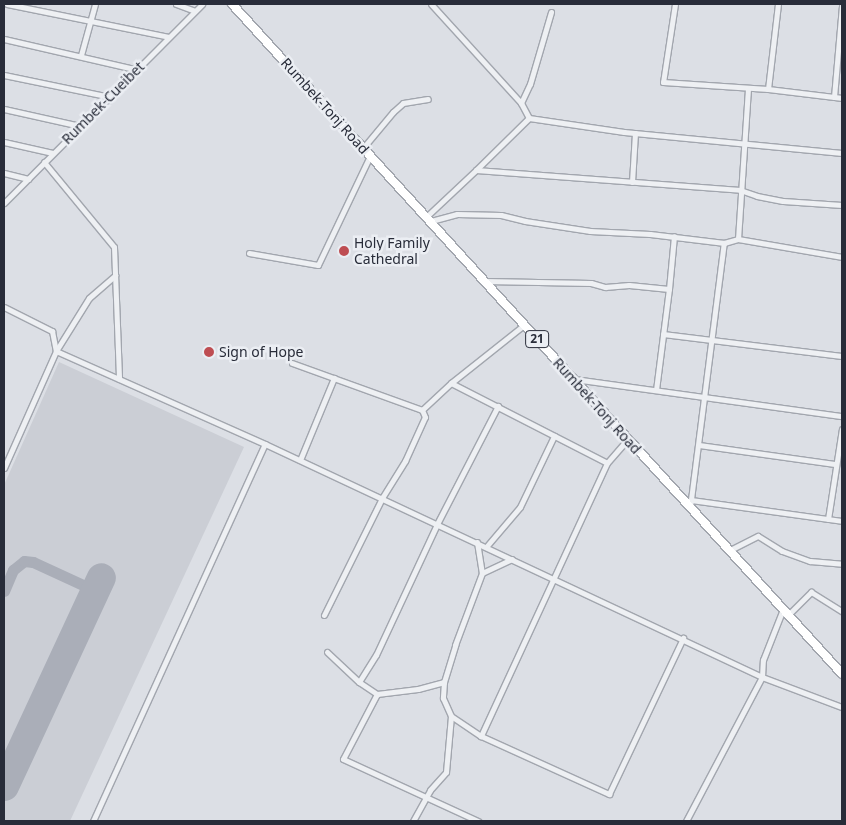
<!DOCTYPE html>
<html>
<head>
<meta charset="utf-8">
<style>
	body { margin:0 }
	#map { position:relative; width:846px; height:825px; overflow:hidden; background:#dcdfe5; font-family:"Noto Sans",sans-serif }
	div>[style] { position:absolute }
	[style*='--x'] { left:calc(var(--x)*1px); top:calc(var(--y)*1px); width:calc(var(--w)*1px); rotate:calc(var(--a)*1deg) }
	.built>* { inset:0; background:#cbced5 }
	.taxiway>* { height:11px; margin:-5.5px; padding:0 5.5px; transform-origin:5.5px; border-radius:5.5px; background:#aaaeb8 }
	.runway>* { height:29px; margin:-14.5px; padding:0 14.5px; transform-origin:14.5px; border-radius:14.5px; background:#aaaeb8 }
	.roads { filter:drop-shadow(1px 0 #a2a6ae) drop-shadow(-1px 0 #a2a6ae) drop-shadow(0 1px #a2a6ae) drop-shadow(0 -1px #a2a6ae) }
	.minor>* { height:5px; margin:-2.5px; padding:0 2.5px; transform-origin:2.5px; border-radius:2.5px; background:#eef0f3 }
	.primary>* { height:8px; margin:-4px; padding:0 4px; transform-origin:4px; border-radius:4px; background:#fff }
	.dots>* { width:14px; height:14px; translate:-50% -50%; box-sizing:border-box; border:2px solid #ebeef3; border-radius:50% }
	span { translate:-50% -50%; white-space:nowrap; text-align:center; line-height:1.15; -webkit-text-stroke:5px #ebeef3; paint-order:stroke }
	.shield-label span { padding:1px 4px; background:#ebeef3; border:1px solid; border-radius:4px; -webkit-text-stroke-width:0 }
	.shield-label { font-size:12px; color:#282c39; font-weight:700 }
	.street-label { font-size:14px; color:#282c39 }
	.poi-label { font-size:14px; color:#282c39 }
	.left { translate:0 -50%; text-align:left }
	.frame { position:absolute; inset:0; border:5px solid #282c39; pointer-events:none }
</style>
</head>
<body>
<div id="map">
	<div class="built">
		<div style="clip-path:polygon(59px 362px,244px 447px,70px 821px,4px 821px,4px 485px)"></div>
	</div>
	<div class="taxiway">
		<div style="--x:4;--y:591;--w:23;--a:-67"></div>
		<div style="--x:13;--y:570;--w:14;--a:-39"></div>
		<div style="--x:24;--y:561;--w:9;--a:6"></div>
		<div style="--x:33;--y:562;--w:67;--a:24.7"></div>
	</div>
	<div class="runway">
		<div style="--x:4;--y:786;--w:230;--a:-65.1"></div>
	</div>
	<div class="roads">
		<div class="minor">
			<div style="--x:7;--y:4;--w:165;--a:11.5"></div>
			<div style="--x:176;--y:4;--w:20;--a:20"></div>
			<div style="--x:431;--y:4;--w:134;--a:47.7"></div>
			<div style="--x:521;--y:103;--w:17;--a:62"></div>
			<div style="--x:529;--y:118;--w:96;--a:8.4"></div>
			<div style="--x:624;--y:132;--w:219;--a:5.5"></div>
			<div style="--x:675;--y:4;--w:79;--a:98.7"></div>
			<div style="--x:663;--y:82;--w:105;--a:3.8"></div>
			<div style="--x:768;--y:89;--w:75;--a:6.9"></div>
			<div style="--x:4;--y:39;--w:138;--a:13"></div>
			<div style="--x:81;--y:55;--w:53;--a:-74.6"></div>
			<div style="--x:4;--y:75;--w:108;--a:11.7"></div>
			<div style="--x:768;--y:89;--w:86;--a:-83.3"></div>
			<div style="--x:834;--y:97;--w:92;--a:-85"></div>
			<div style="--x:521;--y:103;--w:21;--a:-65"></div>
			<div style="--x:530;--y:84;--w:75;--a:-73.7"></div>
			<div style="--x:4;--y:109;--w:78;--a:12.6"></div>
			<div style="--x:4;--y:142;--w:50;--a:12.7"></div>
			<div style="--x:363;--y:148;--w:47;--a:-50.2"></div>
			<div style="--x:393;--y:112;--w:13;--a:-42"></div>
			<div style="--x:403;--y:103;--w:25;--a:-9"></div>
			<div style="--x:44;--y:162;--w:110;--a:50.5"></div>
			<div style="--x:114;--y:247;--w:132;--a:87.8"></div>
			<div style="--x:476;--y:170;--w:74;--a:-44.5"></div>
			<div style="--x:4;--y:173;--w:25;--a:14"></div>
			<div style="--x:632;--y:182;--w:49;--a:-86.5"></div>
			<div style="--x:4;--y:203;--w:281;--a:-45.1"></div>
			<div style="--x:426;--y:217;--w:69;--a:-43.2"></div>
			<div style="--x:476;--y:170;--w:265;--a:4.3"></div>
			<div style="--x:740;--y:190;--w:18;--a:19"></div>
			<div style="--x:757;--y:196;--w:26;--a:11"></div>
			<div style="--x:783;--y:201;--w:59;--a:3.9"></div>
			<div style="--x:431;--y:221;--w:27;--a:-15"></div>
			<div style="--x:457;--y:214;--w:44;--a:1.3"></div>
			<div style="--x:501;--y:215;--w:25;--a:14"></div>
			<div style="--x:525;--y:221;--w:66;--a:8.7"></div>
			<div style="--x:590;--y:231;--w:60;--a:2.9"></div>
			<div style="--x:650;--y:234;--w:75;--a:6.9"></div>
			<div style="--x:724;--y:243;--w:15;--a:-16"></div>
			<div style="--x:738;--y:239;--w:106;--a:9.8"></div>
			<div style="--x:738;--y:239;--w:151;--a:-86.2"></div>
			<div style="--x:249;--y:253;--w:70;--a:9.9"></div>
			<div style="--x:318;--y:265;--w:121;--a:-64.5"></div>
			<div style="--x:485;--y:281;--w:106;--a:1.1"></div>
			<div style="--x:591;--y:283;--w:15;--a:16"></div>
			<div style="--x:605;--y:287;--w:24;--a:-5"></div>
			<div style="--x:629;--y:285;--w:40;--a:5.7"></div>
			<div style="--x:669;--y:289;--w:53;--a:-84.6"></div>
			<div style="--x:4;--y:307;--w:54;--a:26.6"></div>
			<div style="--x:52;--y:331;--w:20;--a:79"></div>
			<div style="--x:663;--y:334;--w:180;--a:7"></div>
			<div style="--x:56;--y:351;--w:229;--a:24"></div>
			<div style="--x:265;--y:444;--w:549;--a:25.12"></div>
			<div style="--x:762;--y:677;--w:85;--a:20.6"></div>
			<div style="--x:292;--y:363;--w:138;--a:19.9"></div>
			<div style="--x:422;--y:410;--w:40;--a:-43"></div>
			<div style="--x:451;--y:383;--w:93;--a:-38.5"></div>
			<div style="--x:574;--y:379;--w:271;--a:7.9"></div>
			<div style="--x:451;--y:383;--w:175;--a:27.1"></div>
			<div style="--x:656;--y:390;--w:102;--a:-82.7"></div>
			<div style="--x:627;--y:440;--w:30;--a:131"></div>
			<div style="--x:607;--y:463;--w:301;--a:114.8"></div>
			<div style="--x:481;--y:736;--w:141;--a:24.4"></div>
			<div style="--x:609;--y:794;--w:173;--a:-64.6"></div>
			<div style="--x:699;--y:445;--w:137;--a:8"></div>
			<div style="--x:300;--y:460;--w:89;--a:-67.5"></div>
			<div style="--x:4;--y:468;--w:128;--a:-66"></div>
			<div style="--x:56;--y:351;--w:62;--a:-58.1"></div>
			<div style="--x:89;--y:298;--w:35;--a:-41"></div>
			<div style="--x:691;--y:500;--w:152;--a:7.9"></div>
			<div style="--x:690;--y:507;--w:266;--a:-82.7"></div>
			<div style="--x:828;--y:519;--w:91;--a:-81.2"></div>
			<div style="--x:477;--y:542;--w:31;--a:81"></div>
			<div style="--x:486;--y:547;--w:52;--a:-49.6"></div>
			<div style="--x:520;--y:507;--w:79;--a:-64.4"></div>
			<div style="--x:730;--y:550;--w:31;--a:-27"></div>
			<div style="--x:758;--y:536;--w:28;--a:32"></div>
			<div style="--x:782;--y:551;--w:30;--a:20"></div>
			<div style="--x:810;--y:561;--w:32;--a:5"></div>
			<div style="--x:324;--y:615;--w:131;--a:-63.6"></div>
			<div style="--x:382;--y:498;--w:44;--a:-58.1"></div>
			<div style="--x:405;--y:461;--w:48;--a:-65.6"></div>
			<div style="--x:425;--y:417;--w:8;--a:-113"></div>
			<div style="--x:788;--y:615;--w:33;--a:-45"></div>
			<div style="--x:811;--y:592;--w:36;--a:32"></div>
			<div style="--x:327;--y:652;--w:44;--a:43.2"></div>
			<div style="--x:359;--y:682;--w:22;--a:34"></div>
			<div style="--x:377;--y:694;--w:73;--a:117.6"></div>
			<div style="--x:343;--y:759;--w:149;--a:24.7"></div>
			<div style="--x:359;--y:682;--w:32;--a:-58"></div>
			<div style="--x:376;--y:655;--w:145;--a:-65"></div>
			<div style="--x:437;--y:524;--w:133;--a:-62.7"></div>
			<div style="--x:444;--y:682;--w:39;--a:-73"></div>
			<div style="--x:455;--y:645;--w:77;--a:-69.4"></div>
			<div style="--x:482;--y:573;--w:33;--a:-25"></div>
			<div style="--x:377;--y:694;--w:41;--a:-7"></div>
			<div style="--x:418;--y:689;--w:27;--a:-15"></div>
			<div style="--x:444;--y:682;--w:16;--a:94"></div>
			<div style="--x:443;--y:698;--w:20;--a:66"></div>
			<div style="--x:451;--y:716;--w:36;--a:34"></div>
			<div style="--x:93;--y:821;--w:414;--a:-65.5"></div>
			<div style="--x:413;--y:821;--w:35;--a:-61"></div>
			<div style="--x:430;--y:790;--w:24;--a:-48"></div>
			<div style="--x:446;--y:772;--w:56;--a:-84.9"></div>
			<div style="--x:686;--y:821;--w:163;--a:-62.2"></div>
			<div style="--x:762;--y:677;--w:17;--a:-87"></div>
			<div style="--x:763;--y:660;--w:55;--a:-68.6"></div>
		</div>
		<div class="primary">
			<div style="--x:232;--y:4;--w:906;--a:47.68"></div>
		</div>
	</div>
	<div class="dots">
		<div style="left:344px;top:251px;background:#be4d52"></div>
		<div style="left:209px;top:352px;background:#be4d52"></div>
	</div>
	<div class="shield-label">
		<span style="left:537px;top:339px">21</span>
	</div>
	<div class="street-label">
		<span style="left:103px;top:103px;rotate:-45deg">Rumbek-Cueibet</span>
		<span style="left:325px;top:106px;rotate:48deg">Rumbek-Tonj Road</span>
		<span style="left:597px;top:406px;rotate:48deg">Rumbek-Tonj Road</span>
	</div>
	<div class="poi-label">
		<span class="left" style="left:354px;top:251px">Holy Family<br>Cathedral</span>
		<span class="left" style="left:219px;top:352px">Sign of Hope</span>
	</div>
	<div class="frame"></div>
</div>
</body>
</html>
